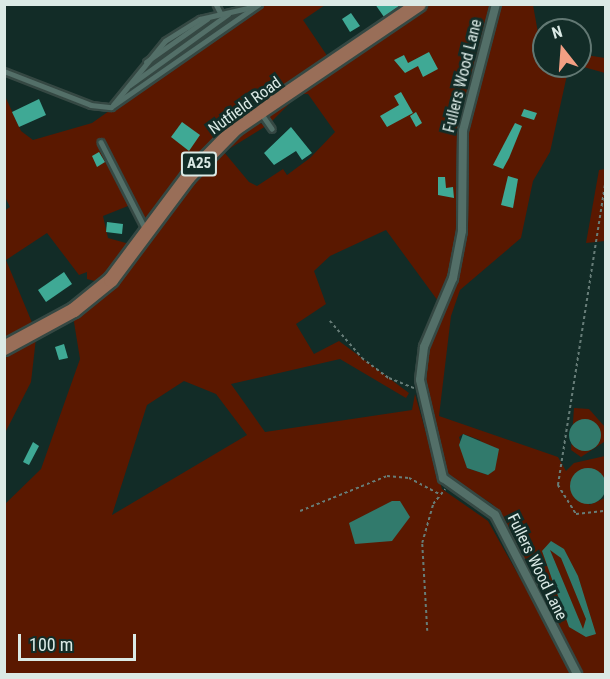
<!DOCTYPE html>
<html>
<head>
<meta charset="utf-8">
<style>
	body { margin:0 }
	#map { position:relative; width:610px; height:679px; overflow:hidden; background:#122c27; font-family:"Roboto Condensed",sans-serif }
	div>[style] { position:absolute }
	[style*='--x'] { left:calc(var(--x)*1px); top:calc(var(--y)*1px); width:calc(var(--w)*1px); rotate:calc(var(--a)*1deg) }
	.green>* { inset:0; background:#5a1800 }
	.water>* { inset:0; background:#317a6c }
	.round { border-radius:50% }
	.building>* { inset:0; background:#3fa995 }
	.path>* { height:1.5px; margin-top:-0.75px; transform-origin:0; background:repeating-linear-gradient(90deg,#677d78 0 3px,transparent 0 6px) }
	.roads { filter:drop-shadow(2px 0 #354843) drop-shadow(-2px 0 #354843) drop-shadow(0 2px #354843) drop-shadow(0 -2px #354843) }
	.service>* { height:4.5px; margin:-2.25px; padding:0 2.25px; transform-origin:2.25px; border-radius:2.25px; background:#536f68 }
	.minor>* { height:8px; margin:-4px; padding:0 4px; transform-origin:4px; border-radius:4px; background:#536f68 }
	.primary>* { height:14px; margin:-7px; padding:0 7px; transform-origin:7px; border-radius:7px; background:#996e58 }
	span { translate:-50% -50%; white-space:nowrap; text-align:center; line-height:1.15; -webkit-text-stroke:6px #122c27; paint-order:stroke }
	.shield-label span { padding:2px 4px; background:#122c27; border:2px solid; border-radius:4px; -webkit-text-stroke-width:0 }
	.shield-label { font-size:15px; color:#dbeae6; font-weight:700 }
	.street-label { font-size:16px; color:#dbeae6 }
	.frame { position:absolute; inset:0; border:6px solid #dbeae6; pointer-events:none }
	.north { position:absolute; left:532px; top:18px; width:60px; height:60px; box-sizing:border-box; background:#122c27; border:2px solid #627873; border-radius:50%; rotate:343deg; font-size:16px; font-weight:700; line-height:24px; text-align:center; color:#dbeae6 }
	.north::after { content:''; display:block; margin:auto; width:21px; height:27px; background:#f39f83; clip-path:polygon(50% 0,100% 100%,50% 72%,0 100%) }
	.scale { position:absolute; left:18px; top:634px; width:118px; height:27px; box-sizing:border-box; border:3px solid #dbeae6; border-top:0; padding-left:8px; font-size:18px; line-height:21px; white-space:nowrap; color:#dbeae6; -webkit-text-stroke:4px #122c27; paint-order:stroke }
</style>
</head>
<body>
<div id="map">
	<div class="green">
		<div style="clip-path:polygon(259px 5px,325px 5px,303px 20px,332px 63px,230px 135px,222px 130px,149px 225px,133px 204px,103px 216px,108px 238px,133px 245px,98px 282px,87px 279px,87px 272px,79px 275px,47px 233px,6px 260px,33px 325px,5px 341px,4px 211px,10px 207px,4px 195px,5px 96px,21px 131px,33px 140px,92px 123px)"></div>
		<div style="clip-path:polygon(evenodd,427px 5px,493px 5px,457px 134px,457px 232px,450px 275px,438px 301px,386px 230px,330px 256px,314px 271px,326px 304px,296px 324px,314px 354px,339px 341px,409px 393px,406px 398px,340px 359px,231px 384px,265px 432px,412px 410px,415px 394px,442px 489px,488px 521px,574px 674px,5px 674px,4px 505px,41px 469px,80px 359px,73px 316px,137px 259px,216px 152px,256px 121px,266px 126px,224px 152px,249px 182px,257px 186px,283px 169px,287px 175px,310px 158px,335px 132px,308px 94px,299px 94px,271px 122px,267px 115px,427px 5px,184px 381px,216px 394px,247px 435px,112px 515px,147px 405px,184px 381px)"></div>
		<div style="clip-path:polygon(evenodd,500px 5px,533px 5px,544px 66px,569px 66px,550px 152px,533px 181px,521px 238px,460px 290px,451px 316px,439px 416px,558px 457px,566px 471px,574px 463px,605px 456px,605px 487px,600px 478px,589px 505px,605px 498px,605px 674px,580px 674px,502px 519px,492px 504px,444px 473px,425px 385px,429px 343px,458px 278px,465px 147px,500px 5px,463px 434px,480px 440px,488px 475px,467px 468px,459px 437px,463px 434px)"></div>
		<div style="clip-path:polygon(580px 54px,605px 58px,605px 73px,580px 66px)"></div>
		<div style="clip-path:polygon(605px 169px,605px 241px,586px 243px,599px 170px)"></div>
		<div style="clip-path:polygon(36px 338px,31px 382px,5px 433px,5px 354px)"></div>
		<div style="clip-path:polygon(574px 408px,589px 409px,605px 427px,604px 442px,581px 457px,571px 450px)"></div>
	</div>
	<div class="water">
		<div class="round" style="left:569px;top:419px;width:32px;height:32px"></div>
		<div style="clip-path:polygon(463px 434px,499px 449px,495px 470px,488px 475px,467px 468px,459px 445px)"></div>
		<div class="round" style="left:570px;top:468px;width:36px;height:36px"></div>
		<div style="clip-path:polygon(392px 501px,400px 501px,410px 517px,392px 541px,355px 544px,349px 523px)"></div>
		<div style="clip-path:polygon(evenodd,551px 541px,564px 549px,578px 576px,596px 634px,586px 637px,569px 627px,542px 551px,551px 541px,550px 550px,561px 558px,586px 619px,583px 629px,550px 550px)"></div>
	</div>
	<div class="building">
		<div style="clip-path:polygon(375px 4px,402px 4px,384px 17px)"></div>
		<div style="clip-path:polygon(351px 13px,360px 26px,350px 32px,342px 19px)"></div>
		<div style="clip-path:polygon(429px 52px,438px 69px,423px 77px,418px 66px,405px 73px,394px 60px,404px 55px,408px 63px)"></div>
		<div style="clip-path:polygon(401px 92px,413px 113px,387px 127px,380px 116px,399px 105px,394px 96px)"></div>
		<div style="clip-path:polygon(39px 99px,46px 115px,19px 127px,12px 112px)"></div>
		<div style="clip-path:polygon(524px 109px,537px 113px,534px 120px,521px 116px)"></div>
		<div style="clip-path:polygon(416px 112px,422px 123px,416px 127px,410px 116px)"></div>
		<div style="clip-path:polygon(182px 122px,200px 135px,189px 151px,171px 137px)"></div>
		<div style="clip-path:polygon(515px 123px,522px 126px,509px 158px,503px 169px,493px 165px)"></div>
		<div style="clip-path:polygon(291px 127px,312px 153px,302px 160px,296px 151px,274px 165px,264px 153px)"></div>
		<div style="clip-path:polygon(99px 152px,105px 162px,97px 167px,92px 156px)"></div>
		<div style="clip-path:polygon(508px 176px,518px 179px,513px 208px,501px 205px)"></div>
		<div style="clip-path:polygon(438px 177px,445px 177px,446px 188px,453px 187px,454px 198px,438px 195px)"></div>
		<div style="clip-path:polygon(107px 222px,123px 224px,122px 234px,106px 232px)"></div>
		<div style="clip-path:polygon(64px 272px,72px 284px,46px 302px,38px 290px)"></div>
		<div style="clip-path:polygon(64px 344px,68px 358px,59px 360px,55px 347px)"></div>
		<div style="clip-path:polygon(33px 442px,39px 446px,29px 465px,23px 462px)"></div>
	</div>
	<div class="path">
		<div style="--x:606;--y:180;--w:309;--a:98.9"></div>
		<div style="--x:558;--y:485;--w:34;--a:58"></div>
		<div style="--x:576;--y:514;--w:30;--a:-6"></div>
		<div style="--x:330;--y:321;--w:49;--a:49.1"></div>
		<div style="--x:362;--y:358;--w:34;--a:37"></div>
		<div style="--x:389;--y:378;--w:27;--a:22"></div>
		<div style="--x:300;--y:511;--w:94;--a:-21.9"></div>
		<div style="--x:387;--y:476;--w:22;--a:5"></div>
		<div style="--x:409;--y:478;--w:34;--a:28"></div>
		<div style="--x:427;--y:631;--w:88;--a:-93.3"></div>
		<div style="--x:422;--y:543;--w:41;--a:-74.2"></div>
		<div style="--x:433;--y:504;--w:19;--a:-51"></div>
	</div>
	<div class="roads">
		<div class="service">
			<div style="--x:216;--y:4;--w:11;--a:63"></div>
			<div style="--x:146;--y:62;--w:75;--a:-35.2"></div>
			<div style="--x:4;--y:71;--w:93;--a:21.3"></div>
			<div style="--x:91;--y:105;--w:20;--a:6"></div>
			<div style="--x:111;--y:107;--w:180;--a:-34.8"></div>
			<div style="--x:130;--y:85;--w:121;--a:-35.9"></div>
			<div style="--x:113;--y:105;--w:82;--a:-50.9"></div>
			<div style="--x:165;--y:41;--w:41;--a:-32.2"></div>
			<div style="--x:200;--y:19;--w:53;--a:-13"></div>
			<div style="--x:261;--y:113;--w:19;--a:55"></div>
			<div style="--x:101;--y:142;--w:97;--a:62.9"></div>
		</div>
		<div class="minor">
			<div style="--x:496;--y:4;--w:131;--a:104.6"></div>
			<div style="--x:463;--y:131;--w:100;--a:90.6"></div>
			<div style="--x:462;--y:231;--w:48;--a:100.8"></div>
			<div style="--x:453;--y:278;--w:75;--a:112.8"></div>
			<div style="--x:424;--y:347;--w:33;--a:97"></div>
			<div style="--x:420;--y:380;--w:101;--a:76.8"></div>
			<div style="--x:443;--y:478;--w:64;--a:35.4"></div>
			<div style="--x:495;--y:515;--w:179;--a:62.7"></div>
		</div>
		<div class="primary">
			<div style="--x:4;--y:348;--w:80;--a:-28.5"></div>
			<div style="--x:74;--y:310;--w:48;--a:-39"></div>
			<div style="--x:111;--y:280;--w:129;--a:-53.2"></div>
			<div style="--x:188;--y:177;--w:69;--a:-45.6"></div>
			<div style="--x:236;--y:128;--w:221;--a:-34.1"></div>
		</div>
	</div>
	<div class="shield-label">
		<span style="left:199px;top:164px">A25</span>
	</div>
	<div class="street-label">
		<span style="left:463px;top:76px;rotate:-76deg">Fullers Wood Lane</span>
		<span style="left:245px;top:106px;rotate:-36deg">Nutfield Road</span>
		<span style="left:537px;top:567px;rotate:64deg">Fullers Wood Lane</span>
	</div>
	<div class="frame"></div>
	<div class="north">N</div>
	<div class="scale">100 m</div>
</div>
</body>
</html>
